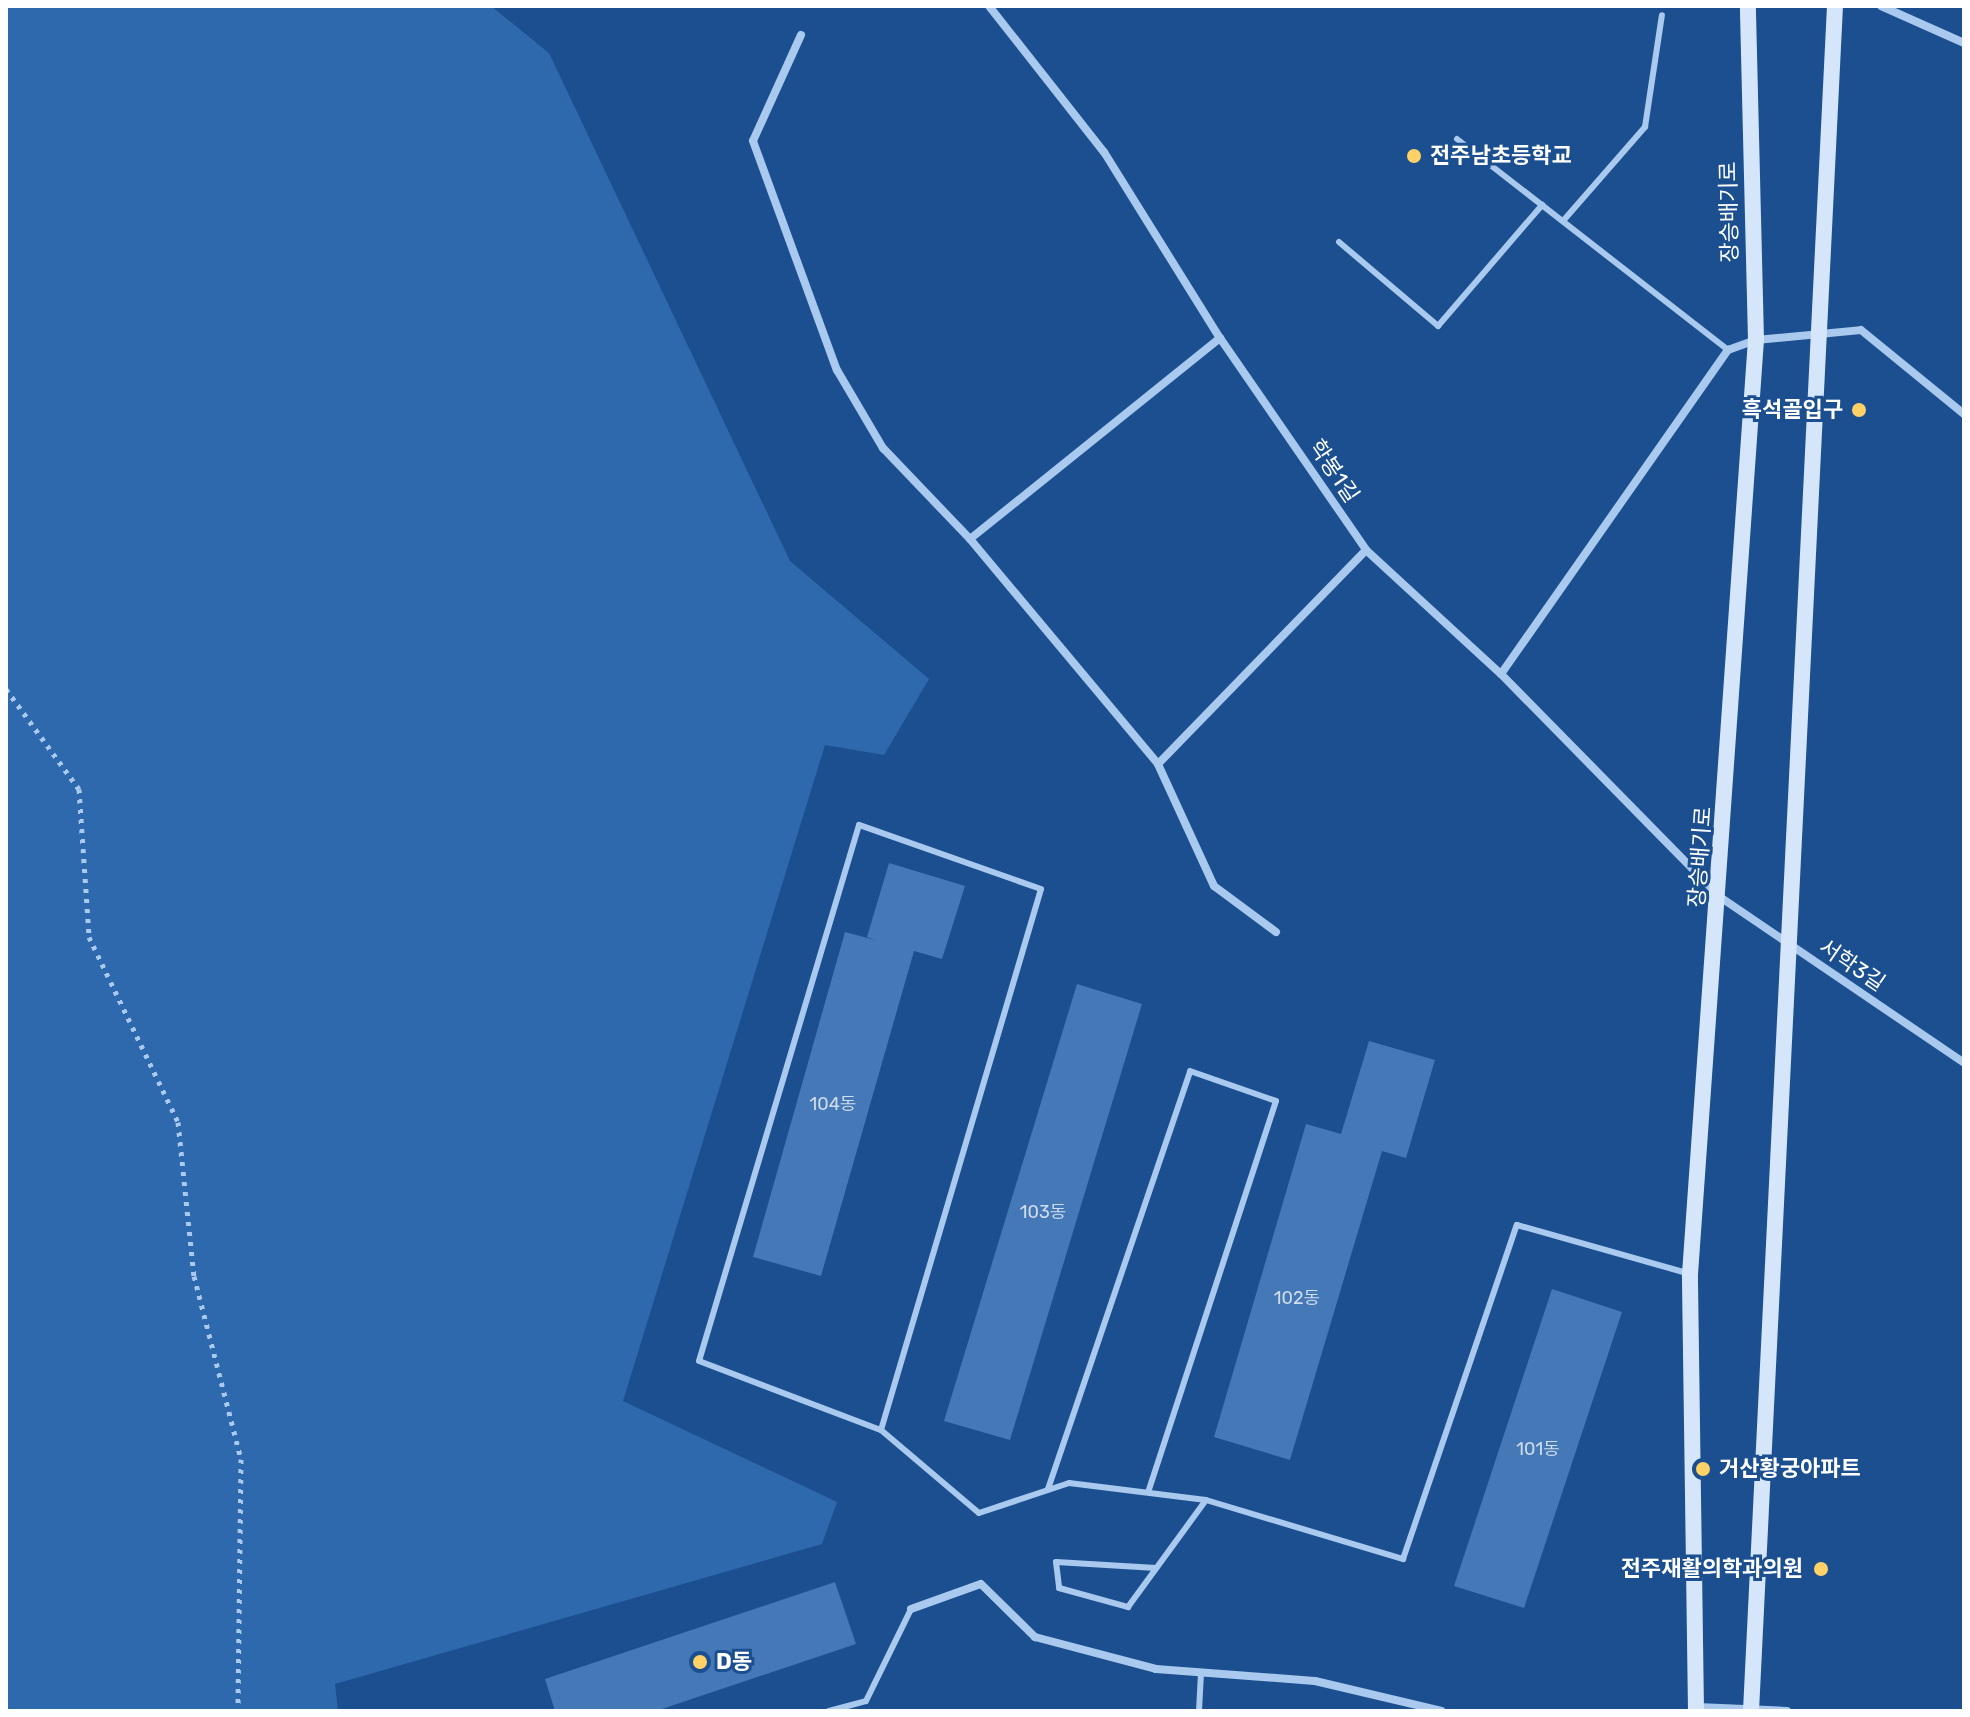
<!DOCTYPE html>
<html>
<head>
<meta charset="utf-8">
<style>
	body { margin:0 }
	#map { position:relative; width:1970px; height:1717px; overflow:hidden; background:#1b4f8f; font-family:Rubik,"Noto Sans KR",sans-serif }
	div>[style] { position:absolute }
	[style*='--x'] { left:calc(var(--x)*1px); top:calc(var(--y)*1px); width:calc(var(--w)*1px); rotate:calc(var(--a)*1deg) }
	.green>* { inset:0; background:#2e69ad }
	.building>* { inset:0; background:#4478b7 }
	.path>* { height:5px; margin-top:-2.5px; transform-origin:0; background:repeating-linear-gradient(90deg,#a9c9ee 0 4px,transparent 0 10px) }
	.lane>* { height:6px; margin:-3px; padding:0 3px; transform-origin:3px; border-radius:3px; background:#a9c9ee }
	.street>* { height:8px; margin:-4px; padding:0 4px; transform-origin:4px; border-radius:4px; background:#a9c9ee }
	.secondary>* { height:16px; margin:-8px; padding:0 8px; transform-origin:8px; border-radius:8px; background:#d6e6fa }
	.dots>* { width:22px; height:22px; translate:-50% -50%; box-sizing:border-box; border:4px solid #1b4f8f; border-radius:50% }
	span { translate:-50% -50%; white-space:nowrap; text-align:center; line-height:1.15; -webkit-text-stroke:6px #1b4f8f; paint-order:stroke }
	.number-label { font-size:18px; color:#d0dded }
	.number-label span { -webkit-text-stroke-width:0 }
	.poi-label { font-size:22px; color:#fff; font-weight:700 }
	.left { translate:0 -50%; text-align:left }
	.right { translate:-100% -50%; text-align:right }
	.street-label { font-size:22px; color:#fff }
	.frame { position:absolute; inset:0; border:8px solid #fff; pointer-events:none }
</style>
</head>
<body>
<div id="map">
	<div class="green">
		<div style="clip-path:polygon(6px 6px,491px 6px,549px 53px,790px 561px,929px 679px,884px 755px,825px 745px,623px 1401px,837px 1502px,822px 1544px,335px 1684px,338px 1711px,6px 1711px)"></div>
	</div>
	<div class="building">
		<div style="clip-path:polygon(889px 863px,965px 886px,942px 959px,914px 951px,821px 1276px,753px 1257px,845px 932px,875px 940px,867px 937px)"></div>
		<div style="clip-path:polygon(1077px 984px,1142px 1004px,1010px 1440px,944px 1421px)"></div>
		<div style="clip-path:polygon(1369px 1041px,1435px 1060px,1406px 1158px,1382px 1151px,1290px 1460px,1214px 1437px,1306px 1124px,1341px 1134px)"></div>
		<div style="clip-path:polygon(1552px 1289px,1622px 1312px,1524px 1608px,1454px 1586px)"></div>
		<div style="clip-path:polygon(835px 1582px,856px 1644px,656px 1711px,555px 1711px,545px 1679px)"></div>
	</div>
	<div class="path">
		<div style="--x:6;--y:689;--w:124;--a:53.9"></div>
		<div style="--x:79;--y:789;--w:148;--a:86.1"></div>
		<div style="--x:89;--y:937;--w:205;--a:64.3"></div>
		<div style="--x:178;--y:1122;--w:155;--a:84.1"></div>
		<div style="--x:194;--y:1276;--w:189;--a:75.6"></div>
		<div style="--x:241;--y:1459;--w:252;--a:90.7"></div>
	</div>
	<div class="lane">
		<div style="--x:1457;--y:139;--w:343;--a:37.9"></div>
		<div style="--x:1563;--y:221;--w:125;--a:-48.9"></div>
		<div style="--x:1645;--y:127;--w:113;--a:-81.4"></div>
		<div style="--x:1339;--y:242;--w:130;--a:40.3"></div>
		<div style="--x:1438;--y:326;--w:160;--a:-49.3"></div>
		<div style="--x:881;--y:1430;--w:564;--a:-73.52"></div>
		<div style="--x:1041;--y:889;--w:193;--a:-160.6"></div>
		<div style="--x:859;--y:825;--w:559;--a:106.62"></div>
		<div style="--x:699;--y:1361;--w:195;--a:20.8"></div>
		<div style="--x:881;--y:1430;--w:128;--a:40.3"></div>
		<div style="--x:979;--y:1513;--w:95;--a:-18.4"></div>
		<div style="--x:1069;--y:1483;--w:138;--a:7.1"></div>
		<div style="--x:1206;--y:1500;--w:206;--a:16.7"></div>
		<div style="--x:1403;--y:1559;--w:353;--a:-71.2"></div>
		<div style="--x:1517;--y:1225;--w:180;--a:15.8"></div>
		<div style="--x:1048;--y:1489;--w:441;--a:-71.2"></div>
		<div style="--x:1190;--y:1071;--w:91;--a:19.2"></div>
		<div style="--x:1276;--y:1101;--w:411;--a:108.1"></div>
		<div style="--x:1156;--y:1568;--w:100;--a:-176.6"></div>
		<div style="--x:1056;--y:1562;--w:26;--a:83"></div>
		<div style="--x:1059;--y:1588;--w:72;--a:15.4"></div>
		<div style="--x:1128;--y:1607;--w:132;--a:-53.9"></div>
		<div style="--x:829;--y:1711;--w:38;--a:-15"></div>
		<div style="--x:866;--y:1701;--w:102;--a:-63.9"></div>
		<div style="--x:1199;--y:1711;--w:38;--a:-87"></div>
	</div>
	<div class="street">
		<div style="--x:989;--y:6;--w:186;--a:51.8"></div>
		<div style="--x:1104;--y:152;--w:219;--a:58.1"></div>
		<div style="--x:1220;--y:338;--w:257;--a:55.4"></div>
		<div style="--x:1366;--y:550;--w:183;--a:42.6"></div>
		<div style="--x:1501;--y:674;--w:313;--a:45.5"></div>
		<div style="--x:1720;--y:897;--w:295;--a:34.2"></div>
		<div style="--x:1881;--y:6;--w:91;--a:24"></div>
		<div style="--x:801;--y:35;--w:116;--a:114.4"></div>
		<div style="--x:753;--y:141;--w:244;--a:69.9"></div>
		<div style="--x:837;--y:370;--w:91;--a:59.5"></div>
		<div style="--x:883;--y:448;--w:126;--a:46.3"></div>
		<div style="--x:970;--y:539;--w:293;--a:50.1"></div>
		<div style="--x:970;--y:539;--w:321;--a:-38.8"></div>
		<div style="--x:1501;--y:674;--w:396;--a:-55"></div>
		<div style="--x:1728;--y:350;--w:30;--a:-20"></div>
		<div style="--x:1756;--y:340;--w:105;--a:-5.4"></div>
		<div style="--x:1861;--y:330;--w:133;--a:39.2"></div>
		<div style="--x:1276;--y:932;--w:77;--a:-143.4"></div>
		<div style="--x:1214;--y:886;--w:134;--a:-114.7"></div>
		<div style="--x:1158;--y:764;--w:298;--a:-45.8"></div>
		<div style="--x:911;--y:1609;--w:74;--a:-19.7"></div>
		<div style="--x:981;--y:1584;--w:76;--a:44.5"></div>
		<div style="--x:1035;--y:1637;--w:125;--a:14.8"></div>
		<div style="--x:1156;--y:1669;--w:159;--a:4.3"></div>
		<div style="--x:1315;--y:1681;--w:130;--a:13.3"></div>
		<div style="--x:1697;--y:1707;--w:90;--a:2.5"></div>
	</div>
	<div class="secondary">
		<div style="--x:1696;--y:1711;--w:437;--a:-90.8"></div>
		<div style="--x:1690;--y:1274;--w:936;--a:-85.96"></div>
		<div style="--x:1756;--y:340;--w:334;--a:-91.4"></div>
		<div style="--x:1751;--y:1711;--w:1707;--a:-87.18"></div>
	</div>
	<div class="dots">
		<div style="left:1414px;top:156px;background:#ffd166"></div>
		<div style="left:1859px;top:410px;background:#ffd166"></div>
		<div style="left:1703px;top:1469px;background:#ffd166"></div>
		<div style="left:1821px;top:1569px;background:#ffd166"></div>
		<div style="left:700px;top:1662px;background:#ffd166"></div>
	</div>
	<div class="number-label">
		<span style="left:833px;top:1104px">104동</span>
		<span style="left:1043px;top:1212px">103동</span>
		<span style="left:1297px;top:1298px">102동</span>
		<span style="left:1538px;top:1449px">101동</span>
	</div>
	<div class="poi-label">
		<span class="left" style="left:1430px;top:156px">전주남초등학교</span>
		<span class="right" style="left:1843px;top:410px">흑석골입구</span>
		<span class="left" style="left:1719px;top:1469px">거산황궁아파트</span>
		<span class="right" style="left:1803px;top:1569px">전주재활의학과의원</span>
		<span class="left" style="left:716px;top:1662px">D동</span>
	</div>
	<div class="street-label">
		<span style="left:1729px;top:212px;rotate:-91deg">장승배기로</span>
		<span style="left:1334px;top:471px;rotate:56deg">학봉1길</span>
		<span style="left:1700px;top:857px;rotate:-86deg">장승배기로</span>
		<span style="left:1852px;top:965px;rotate:34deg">서학3길</span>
	</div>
	<div class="frame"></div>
</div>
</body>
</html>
